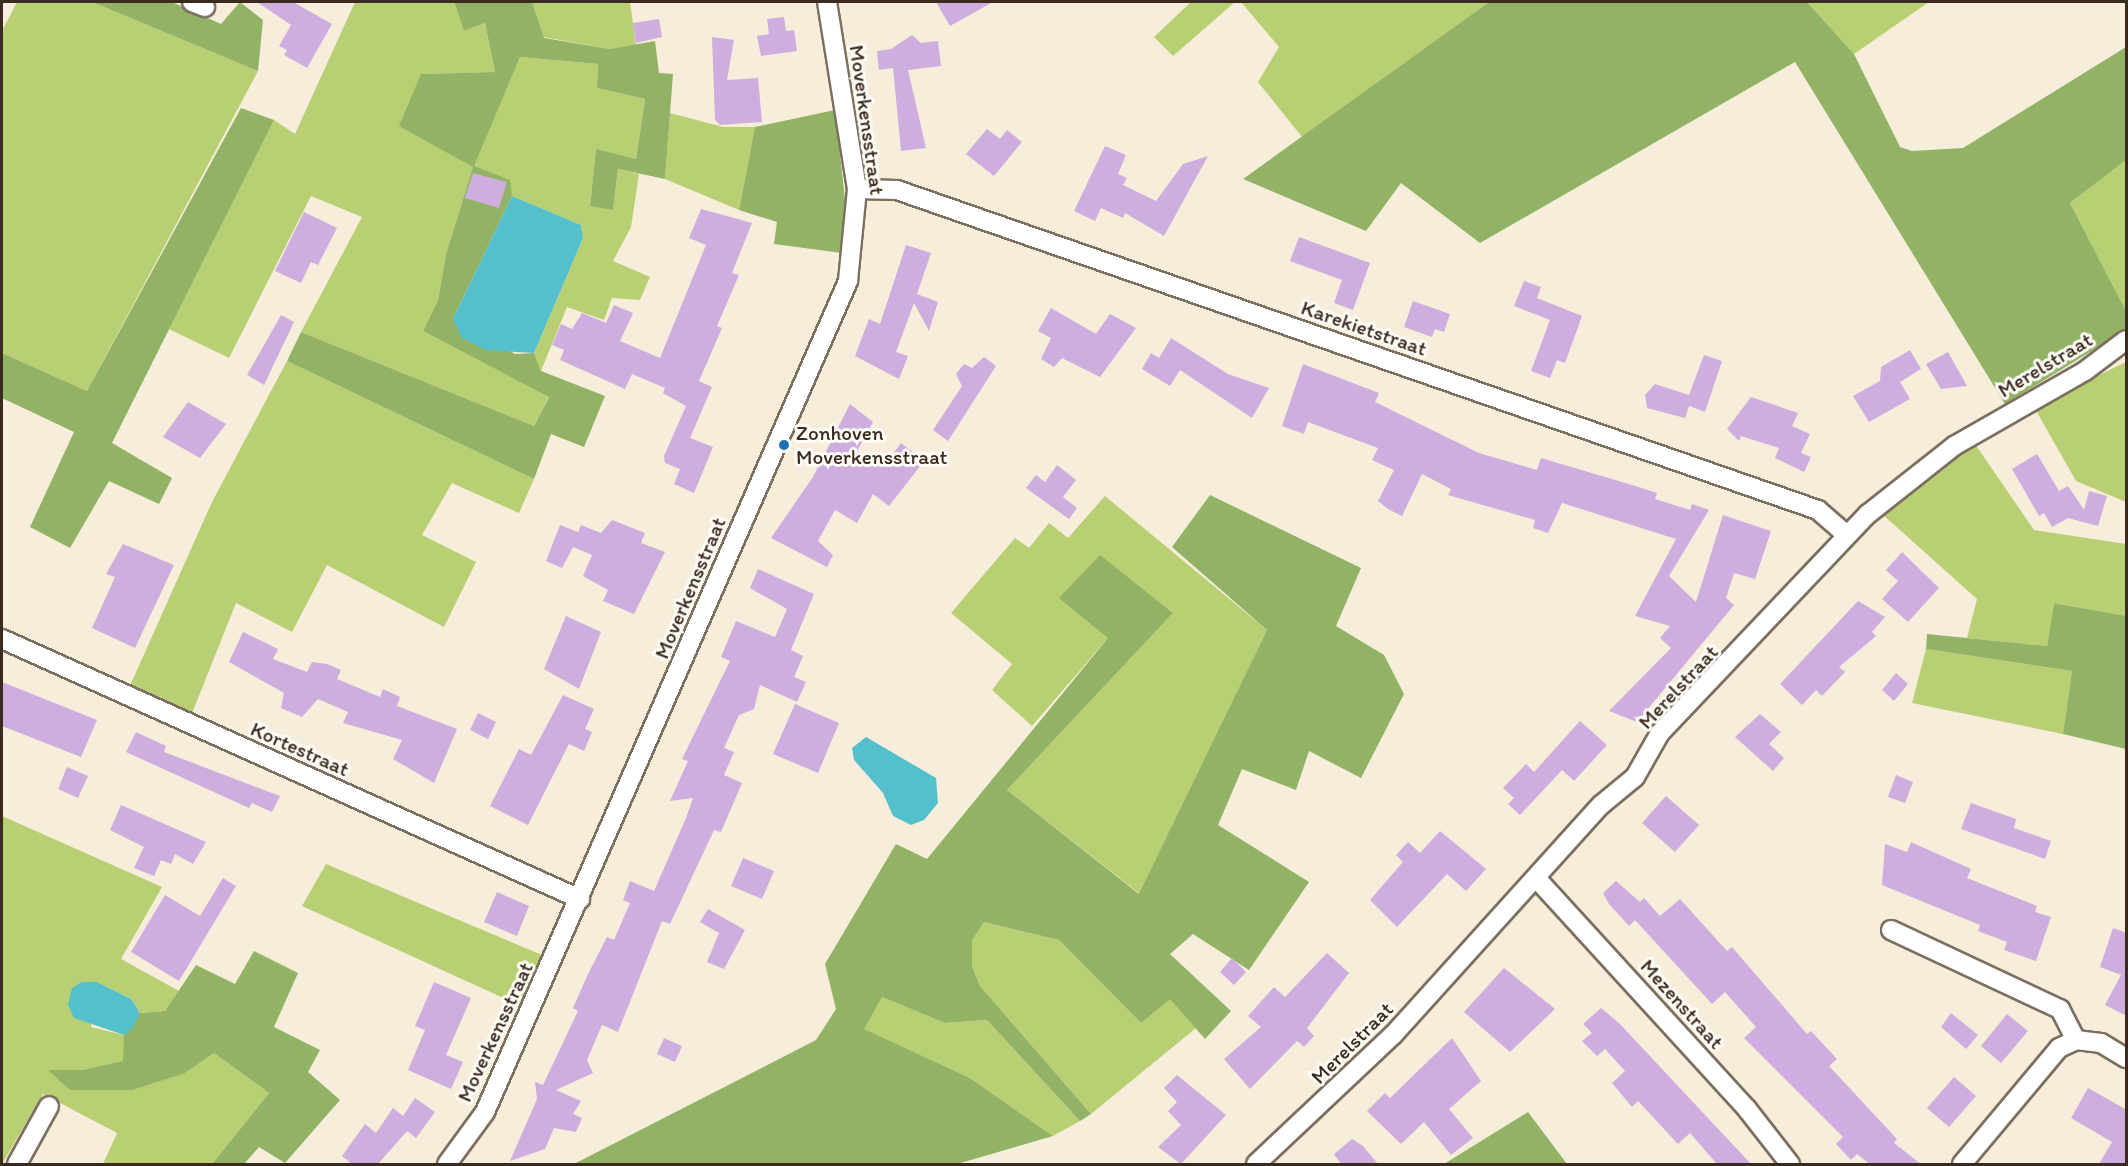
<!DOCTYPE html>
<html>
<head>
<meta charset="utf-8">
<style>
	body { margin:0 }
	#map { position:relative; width:2128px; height:1166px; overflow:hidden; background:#f6eedb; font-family:Itim,sans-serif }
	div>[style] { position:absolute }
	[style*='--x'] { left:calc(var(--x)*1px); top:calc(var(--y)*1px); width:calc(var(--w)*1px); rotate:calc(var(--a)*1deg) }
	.green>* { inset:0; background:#b9cf73 }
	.forest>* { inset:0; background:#92b265 }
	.water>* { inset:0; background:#53c0cc }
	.building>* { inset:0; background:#ceaddf }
	.roads { filter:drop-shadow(2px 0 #7c6f60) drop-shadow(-2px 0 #7c6f60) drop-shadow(0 2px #7c6f60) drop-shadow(0 -2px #7c6f60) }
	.minor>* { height:18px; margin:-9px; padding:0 9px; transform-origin:9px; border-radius:9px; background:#fff }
	.dots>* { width:16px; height:16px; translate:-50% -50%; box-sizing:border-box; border:3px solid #fdfcf7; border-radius:50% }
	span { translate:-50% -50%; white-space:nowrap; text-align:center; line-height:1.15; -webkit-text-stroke:6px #fdfcf7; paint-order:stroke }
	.street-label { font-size:21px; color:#3b2a1e }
	.poi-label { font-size:21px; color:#3b2a1e }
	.left { translate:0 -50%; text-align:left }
	.frame { position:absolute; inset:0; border:3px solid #3b2a1e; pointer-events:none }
</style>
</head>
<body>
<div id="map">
	<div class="green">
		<div style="clip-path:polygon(17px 2px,92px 2px,258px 71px,87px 391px,2px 353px,2px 31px)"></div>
		<div style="clip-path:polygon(355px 2px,454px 2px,464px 31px,485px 23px,495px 72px,421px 74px,473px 166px,520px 57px,598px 64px,597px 88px,645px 99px,636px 159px,596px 150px,590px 205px,613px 210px,618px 169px,639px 174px,631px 227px,613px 261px,650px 277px,640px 300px,612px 298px,604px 320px,567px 307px,541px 371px,534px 353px,583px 238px,581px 225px,512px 196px,509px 180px,473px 167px,446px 254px,438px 300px,423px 331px,549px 396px,534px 426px,301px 332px,362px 217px,311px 196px,229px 358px,169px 329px,274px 120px,295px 134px)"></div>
		<div style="clip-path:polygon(532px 2px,630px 2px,636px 45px,610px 49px,543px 37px)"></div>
		<div style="clip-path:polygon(1191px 2px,1235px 2px,1173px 56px,1154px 37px)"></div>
		<div style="clip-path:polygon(1241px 2px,1489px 2px,1302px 137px,1258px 82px,1279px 47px)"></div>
		<div style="clip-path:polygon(1807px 2px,1929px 2px,1854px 54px)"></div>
		<div style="clip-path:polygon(670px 113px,723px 127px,755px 127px,739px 210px,665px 179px)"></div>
		<div style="clip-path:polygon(2126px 160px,2126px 311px,2070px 203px)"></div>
		<div style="clip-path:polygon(287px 361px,534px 479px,519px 513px,452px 483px,422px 535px,476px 562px,444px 627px,327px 565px,292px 632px,236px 603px,191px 716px,129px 688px,212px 502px)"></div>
		<div style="clip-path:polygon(2126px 362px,2126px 502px,2076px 481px,2034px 407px)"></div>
		<div style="clip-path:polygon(1975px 444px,2034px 530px,2126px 544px,2126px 616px,2054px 603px,2047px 646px,1967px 638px,1977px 599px,1882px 514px)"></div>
		<div style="clip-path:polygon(1105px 496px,1267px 630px,1140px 894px,1007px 790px,1173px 613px,1099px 555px,1108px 638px,1032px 726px,992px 690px,1012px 664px,951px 613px,1015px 538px,1029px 548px,1049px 523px,1068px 538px)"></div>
		<div style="clip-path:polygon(1926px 649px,2072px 671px,2063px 734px,1912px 703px)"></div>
		<div style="clip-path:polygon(2px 816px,162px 887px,121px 959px,179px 991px,165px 1011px,140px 1013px,131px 999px,97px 982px,91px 1027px,124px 1035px,124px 1061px,82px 1070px,49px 1070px,185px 1073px,214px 1053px,269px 1093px,212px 1164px,103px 1164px,117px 1133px,43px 1094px,2px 1164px)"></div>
		<div style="clip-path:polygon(326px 864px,542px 955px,519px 1005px,302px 906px)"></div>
		<div style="clip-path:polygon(984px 922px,1059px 940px,1141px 1023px,1170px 998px,1196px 1028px,1091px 1114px,980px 986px,972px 966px,972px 939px)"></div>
		<div style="clip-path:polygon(882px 997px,945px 1023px,987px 1020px,1080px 1121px,1053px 1136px,970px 1078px,863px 1029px)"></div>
	</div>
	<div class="forest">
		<div style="clip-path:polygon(92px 2px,172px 2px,221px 24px,240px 2px,263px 20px,258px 71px)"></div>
		<div style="clip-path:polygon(454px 2px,532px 2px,544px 38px,610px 49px,655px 41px,659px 73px,673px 74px,665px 179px,618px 169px,613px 210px,590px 206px,596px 149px,636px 159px,645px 99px,597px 88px,598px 64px,520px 57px,474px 166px,510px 180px,512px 196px,453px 319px,515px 354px,534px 353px,541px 371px,605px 396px,584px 447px,551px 434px,534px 479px,287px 361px,301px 332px,534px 426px,549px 397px,423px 331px,438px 300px,446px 254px,473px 167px,399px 126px,421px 74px,495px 72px,485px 23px,464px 31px)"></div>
		<div style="clip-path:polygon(1489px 2px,1807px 2px,1854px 54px,1900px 147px,1912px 151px,1963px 148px,2126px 47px,2126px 160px,2070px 203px,2126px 311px,2126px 330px,2005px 404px,1795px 62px,1480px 243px,1401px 183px,1366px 231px,1243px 179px)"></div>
		<div style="clip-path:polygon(241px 108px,274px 120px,112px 443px,172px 478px,159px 504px,109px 481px,70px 548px,30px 527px,74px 432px,2px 398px,2px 353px,87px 391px)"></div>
		<div style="clip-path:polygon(835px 110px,847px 217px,842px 253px,774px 244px,777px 222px,739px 210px,755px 127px)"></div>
		<div style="clip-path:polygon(1210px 495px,1361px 568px,1336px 626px,1384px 655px,1404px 694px,1361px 778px,1309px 751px,1296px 790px,1242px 769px,1218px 825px,1309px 882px,1249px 970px,1193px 934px,1170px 954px,1231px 1011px,1205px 1039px,1170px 999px,1141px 1023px,1059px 940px,984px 922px,972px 940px,972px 966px,980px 986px,1091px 1114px,1080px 1121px,987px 1020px,945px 1023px,882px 997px,864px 1029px,970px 1078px,1053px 1136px,957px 1164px,574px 1164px,816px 1040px,836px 1009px,825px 964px,896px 844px,927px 859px,1108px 638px,1059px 598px,1100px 555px,1173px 613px,1007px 790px,1139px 894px,1267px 630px,1172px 547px)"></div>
		<div style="clip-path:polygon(2054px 603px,2126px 616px,2126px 749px,2063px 734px,2072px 671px,1926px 649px,1927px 634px,2047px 646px)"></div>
		<div style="clip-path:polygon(254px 951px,298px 973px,274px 1027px,320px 1050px,308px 1072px,340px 1100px,285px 1163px,259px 1147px,244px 1164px,212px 1164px,269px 1093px,214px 1053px,185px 1073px,132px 1090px,70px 1090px,48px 1070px,82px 1070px,123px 1061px,124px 1035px,140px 1013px,165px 1011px,196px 965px,235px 984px)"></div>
		<div style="clip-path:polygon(1528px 1112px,1567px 1164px,1444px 1164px)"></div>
	</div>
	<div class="water">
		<div style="clip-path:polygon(512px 196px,581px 225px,583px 238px,534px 353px,486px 350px,462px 338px,453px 319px)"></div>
		<div style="clip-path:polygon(866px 737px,936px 778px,938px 803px,924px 820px,911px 825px,893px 816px,883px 793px,854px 760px,852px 748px)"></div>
		<div style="clip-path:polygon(82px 982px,97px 982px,131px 999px,140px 1013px,132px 1029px,124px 1035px,74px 1018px,68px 1005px,72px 988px)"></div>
	</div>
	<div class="building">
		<div style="clip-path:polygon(257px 2px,293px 2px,332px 24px,307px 68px,284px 55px,287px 50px,279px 46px,291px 25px)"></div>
		<div style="clip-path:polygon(936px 2px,993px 2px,950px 26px)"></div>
		<div style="clip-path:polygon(784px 17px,786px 31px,794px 30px,797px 51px,761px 56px,757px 36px,769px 34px,767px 19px)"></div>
		<div style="clip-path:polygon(659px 19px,662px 37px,636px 43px,633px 23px)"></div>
		<div style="clip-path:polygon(912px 35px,921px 43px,938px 41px,941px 66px,908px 70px,926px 148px,901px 151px,893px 68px,879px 70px,877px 51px,891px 49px)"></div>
		<div style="clip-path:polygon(712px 37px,734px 40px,727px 80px,758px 78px,762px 122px,720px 125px,715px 120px)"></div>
		<div style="clip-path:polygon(987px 129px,1000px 139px,1007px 130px,1022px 142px,994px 176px,966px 154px)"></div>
		<div style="clip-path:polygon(1105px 146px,1126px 155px,1118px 174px,1127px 178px,1123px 185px,1156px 201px,1183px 164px,1208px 156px,1164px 236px,1125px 213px,1123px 218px,1101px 208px,1095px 221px,1074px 211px)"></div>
		<div style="clip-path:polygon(473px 173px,507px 182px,499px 208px,465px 198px)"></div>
		<div style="clip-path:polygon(701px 209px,752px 223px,732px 273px,739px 275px,717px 326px,722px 328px,699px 381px,712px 387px,690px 438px,713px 447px,694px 493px,674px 484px,680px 469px,665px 463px,664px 456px,686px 406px,663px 393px,665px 388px,632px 374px,625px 389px,560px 360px,564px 350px,552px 345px,561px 324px,572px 329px,582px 313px,606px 323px,614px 305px,633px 313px,620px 341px,660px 358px,706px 245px,689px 238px)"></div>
		<div style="clip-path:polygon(304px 212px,337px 228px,318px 265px,311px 262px,301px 283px,275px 271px)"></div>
		<div style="clip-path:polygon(1299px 237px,1370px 263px,1353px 310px,1334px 303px,1342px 280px,1290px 261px)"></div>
		<div style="clip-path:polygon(906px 245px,931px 253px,917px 294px,938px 302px,929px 331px,914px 303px,896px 352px,908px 356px,899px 379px,855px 356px,869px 319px,880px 324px)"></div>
		<div style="clip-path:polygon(1524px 281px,1541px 287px,1537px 298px,1582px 316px,1565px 363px,1557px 360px,1550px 378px,1531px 371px,1550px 320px,1514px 306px)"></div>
		<div style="clip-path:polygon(1413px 301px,1450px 314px,1444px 332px,1435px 329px,1432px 337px,1404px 327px)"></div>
		<div style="clip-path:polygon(1051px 308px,1096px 334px,1110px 314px,1136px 328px,1100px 377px,1062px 358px,1054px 367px,1041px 359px,1051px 338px,1038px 331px)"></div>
		<div style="clip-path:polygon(281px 315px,294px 322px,264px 385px,247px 375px)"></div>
		<div style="clip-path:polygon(1171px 338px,1228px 374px,1269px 388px,1252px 418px,1180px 370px,1170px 386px,1142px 369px,1151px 353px,1159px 358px)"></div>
		<div style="clip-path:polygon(1910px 350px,1921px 369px,1900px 382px,1910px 399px,1869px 422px,1853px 396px,1880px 381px,1881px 367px)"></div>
		<div style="clip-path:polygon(1948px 352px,1967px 386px,1941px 389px,1926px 364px)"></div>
		<div style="clip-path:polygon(1704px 355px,1722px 361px,1705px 412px,1689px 406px,1685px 418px,1647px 408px,1645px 395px,1655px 384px,1689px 395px)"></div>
		<div style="clip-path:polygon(984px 357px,996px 366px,948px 441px,933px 430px,962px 386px,956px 374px,964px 364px,972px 368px)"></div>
		<div style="clip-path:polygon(1303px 364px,1379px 393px,1375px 402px,1479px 453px,1537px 470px,1541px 458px,1642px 488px,1657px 493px,1655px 499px,1690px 510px,1692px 504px,1709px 510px,1669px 576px,1696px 602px,1723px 515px,1771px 531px,1755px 579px,1734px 573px,1726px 598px,1734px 605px,1637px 722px,1609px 711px,1671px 648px,1660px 638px,1670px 626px,1635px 616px,1676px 539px,1562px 503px,1548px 533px,1533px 528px,1535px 520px,1448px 495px,1451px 489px,1422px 474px,1402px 516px,1388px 509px,1378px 501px,1394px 470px,1372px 460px,1378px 448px,1308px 422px,1304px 434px,1282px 426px)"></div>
		<div style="clip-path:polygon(1751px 397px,1798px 413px,1792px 426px,1810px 434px,1801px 453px,1811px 457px,1804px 472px,1775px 458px,1779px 448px,1741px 436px,1739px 441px,1727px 429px)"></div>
		<div style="clip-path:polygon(188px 402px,226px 424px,200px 458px,163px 437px)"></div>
		<div style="clip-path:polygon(850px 404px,873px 422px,857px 451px,884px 466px,901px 443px,924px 461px,889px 506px,873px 494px,857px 523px,835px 510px,818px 541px,833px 555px,827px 567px,771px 538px,813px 477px)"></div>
		<div style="clip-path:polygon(2037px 454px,2059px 491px,2068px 486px,2084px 510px,2089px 491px,2107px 496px,2098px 526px,2068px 518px,2052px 527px,2044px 513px,2039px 516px,2012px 469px)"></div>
		<div style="clip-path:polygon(1057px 465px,1076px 480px,1063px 497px,1077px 508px,1069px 519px,1026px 488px,1036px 475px,1045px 482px)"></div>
		<div style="clip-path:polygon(612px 520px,645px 533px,641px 543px,665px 552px,634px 614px,603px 601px,608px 590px,583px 576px,592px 555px,573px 547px,562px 568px,546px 561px,560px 525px,578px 532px,581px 525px,601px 533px)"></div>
		<div style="clip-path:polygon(123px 544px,174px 565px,135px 648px,92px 628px,115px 577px,106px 574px)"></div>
		<div style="clip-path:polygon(1902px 552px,1939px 588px,1908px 622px,1882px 599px,1898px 581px,1886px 570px)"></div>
		<div style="clip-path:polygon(758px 569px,814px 594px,791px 650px,803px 656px,794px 677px,806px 682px,797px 702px,760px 685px,754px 709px,739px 715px,724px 748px,734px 752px,724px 775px,742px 783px,721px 832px,714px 830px,670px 924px,662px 921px,618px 1032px,602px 1025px,587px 1060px,593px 1073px,556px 1090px,581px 1101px,573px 1114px,582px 1118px,576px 1132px,554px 1128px,545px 1149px,510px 1161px,537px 1099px,535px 1082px,543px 1085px,578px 1011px,573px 1008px,588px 974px,607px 937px,614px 940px,630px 903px,623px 900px,630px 881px,654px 891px,686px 818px,693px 798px,670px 801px,688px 761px,682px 759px,730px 661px,721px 657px,736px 621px,775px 637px,787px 609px,750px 588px)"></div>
		<div style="clip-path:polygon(1858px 601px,1885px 617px,1872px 632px,1876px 636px,1839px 667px,1845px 672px,1822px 696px,1816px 690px,1802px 705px,1780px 684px)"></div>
		<div style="clip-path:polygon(566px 616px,601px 632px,579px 689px,544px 669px)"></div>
		<div style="clip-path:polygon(243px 632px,278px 649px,273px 659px,307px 672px,312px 662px,327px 664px,341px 670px,337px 679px,380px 697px,383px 689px,400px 697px,397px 706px,457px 729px,434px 783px,393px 759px,402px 740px,343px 723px,348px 712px,318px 699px,302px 717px,281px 708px,284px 693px,229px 662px)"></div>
		<div style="clip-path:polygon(1896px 673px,1908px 684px,1894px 701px,1882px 690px)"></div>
		<div style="clip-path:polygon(2px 682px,97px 720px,81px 757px,2px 726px)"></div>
		<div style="clip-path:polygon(563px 695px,594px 709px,585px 729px,592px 732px,584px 751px,569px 744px,528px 825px,490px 806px,519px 749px,531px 755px)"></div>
		<div style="clip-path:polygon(795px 704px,839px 723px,818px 773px,773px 754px)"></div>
		<div style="clip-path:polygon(478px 713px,496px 722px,488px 739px,470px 730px)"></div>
		<div style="clip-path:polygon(1760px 714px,1781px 732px,1769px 744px,1784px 758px,1773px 771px,1735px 737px)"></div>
		<div style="clip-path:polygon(1580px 721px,1607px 745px,1574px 781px,1562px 770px,1520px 815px,1508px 804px,1514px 798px,1503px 788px,1526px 764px,1534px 772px)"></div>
		<div style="clip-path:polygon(136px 732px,166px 746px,164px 752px,280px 796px,272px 812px,252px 803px,249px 808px,126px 752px)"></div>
		<div style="clip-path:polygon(67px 767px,88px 776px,78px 798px,58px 789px)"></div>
		<div style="clip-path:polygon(1896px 775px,1913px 782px,1905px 803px,1888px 797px)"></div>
		<div style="clip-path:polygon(1666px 796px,1699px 825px,1675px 852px,1642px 823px)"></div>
		<div style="clip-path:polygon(1971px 803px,2016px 819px,2014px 828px,2051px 841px,2045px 859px,1961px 829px)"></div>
		<div style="clip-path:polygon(121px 805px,206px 842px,193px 864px,175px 854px,171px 864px,161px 860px,154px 876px,134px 868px,144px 847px,110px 830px)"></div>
		<div style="clip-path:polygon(1440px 831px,1486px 869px,1466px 891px,1447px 874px,1397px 927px,1370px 900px,1403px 862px,1396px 855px,1408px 842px,1420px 853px)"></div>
		<div style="clip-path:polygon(1911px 842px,1971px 869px,1967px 878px,2037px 906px,2035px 912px,2051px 917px,2036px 961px,2004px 950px,2007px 942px,1978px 931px,1980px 925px,1882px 885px,1885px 844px,1907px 852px)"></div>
		<div style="clip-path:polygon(743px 858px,774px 871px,762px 899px,731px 886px)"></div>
		<div style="clip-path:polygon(223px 878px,236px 886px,179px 981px,131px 952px,165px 895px,200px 916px)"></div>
		<div style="clip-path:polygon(1616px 881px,1640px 902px,1644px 898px,1660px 916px,1680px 899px,1727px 951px,1732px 947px,1807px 1034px,1811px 1031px,1837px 1059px,1829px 1066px,1897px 1139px,1894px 1143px,1921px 1164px,1870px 1164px,1857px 1154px,1851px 1160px,1836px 1144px,1843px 1137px,1744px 1038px,1756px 1027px,1725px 992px,1712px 1004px,1635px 920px,1629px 926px,1609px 904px,1603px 893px)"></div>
		<div style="clip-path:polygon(497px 892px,529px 906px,517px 936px,484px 922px)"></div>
		<div style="clip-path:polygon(708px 909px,745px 930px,724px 969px,707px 962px,719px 933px,700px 922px)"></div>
		<div style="clip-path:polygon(2113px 928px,2127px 933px,2127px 1016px,2105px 1005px,2121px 975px,2100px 967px)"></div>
		<div style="clip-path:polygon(1327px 953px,1349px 973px,1307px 1028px,1314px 1036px,1304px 1047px,1297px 1041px,1250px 1089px,1224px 1059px,1261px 1027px,1248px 1016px,1274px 987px,1285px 997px)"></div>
		<div style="clip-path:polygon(1232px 958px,1246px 972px,1234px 985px,1220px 972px)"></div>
		<div style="clip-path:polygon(1504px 968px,1555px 1009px,1510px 1052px,1464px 1012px)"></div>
		<div style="clip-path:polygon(434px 982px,471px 998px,446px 1055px,463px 1062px,451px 1089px,408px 1070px,425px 1030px,415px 1026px)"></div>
		<div style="clip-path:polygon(1601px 1008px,1619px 1023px,1751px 1164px,1717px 1164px,1690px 1133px,1678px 1144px,1638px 1101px,1632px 1107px,1612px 1083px,1625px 1071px,1605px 1049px,1597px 1056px,1582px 1041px,1592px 1033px,1583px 1024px)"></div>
		<div style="clip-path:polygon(1951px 1013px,1978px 1035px,1966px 1049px,1941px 1027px)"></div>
		<div style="clip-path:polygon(2007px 1014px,2028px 1031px,2001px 1063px,1981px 1046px)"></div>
		<div style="clip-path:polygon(664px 1038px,682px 1046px,675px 1062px,657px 1054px)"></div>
		<div style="clip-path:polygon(1452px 1038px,1481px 1081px,1449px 1109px,1473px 1138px,1451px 1155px,1424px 1122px,1401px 1144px,1367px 1111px,1385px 1093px,1390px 1098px)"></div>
		<div style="clip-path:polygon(1177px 1075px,1226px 1115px,1181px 1164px,1158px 1147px,1181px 1125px,1168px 1111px,1177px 1102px,1164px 1088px)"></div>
		<div style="clip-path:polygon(1954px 1077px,1976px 1096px,1949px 1127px,1927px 1108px)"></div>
		<div style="clip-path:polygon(2088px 1088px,2127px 1110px,2127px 1164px,2099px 1164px,2112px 1142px,2071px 1118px)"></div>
		<div style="clip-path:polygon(415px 1098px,435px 1112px,416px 1138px,407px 1131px,378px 1164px,352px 1164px,342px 1156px,365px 1124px,376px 1133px,393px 1108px,403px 1116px)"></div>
		<div style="clip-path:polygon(1352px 1139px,1363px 1146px,1378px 1164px,1341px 1164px,1334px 1154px)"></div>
	</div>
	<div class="roads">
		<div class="minor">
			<div style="--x:192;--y:2;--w:14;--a:21"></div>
			<div style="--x:857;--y:189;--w:40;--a:1.4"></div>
			<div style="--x:897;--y:190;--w:975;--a:19.16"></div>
			<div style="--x:1818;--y:510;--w:38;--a:41"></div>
			<div style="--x:2;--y:639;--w:634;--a:24.22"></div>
			<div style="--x:1537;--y:879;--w:311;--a:47.6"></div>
			<div style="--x:1747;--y:1109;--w:70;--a:52"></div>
			<div style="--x:1891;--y:930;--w:187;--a:25.1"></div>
			<div style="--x:2060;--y:1009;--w:35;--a:63"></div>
			<div style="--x:17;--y:1164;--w:66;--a:-61.1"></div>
			<div style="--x:447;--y:1164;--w:64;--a:-53.8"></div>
			<div style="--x:485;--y:1112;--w:907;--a:-66.4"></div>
			<div style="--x:848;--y:281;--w:92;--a:-84.4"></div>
			<div style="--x:857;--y:189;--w:189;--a:-99.1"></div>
			<div style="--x:1256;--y:1164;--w:188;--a:-43.3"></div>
			<div style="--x:1393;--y:1035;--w:310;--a:-47.9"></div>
			<div style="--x:1601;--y:805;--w:44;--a:-39.5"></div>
			<div style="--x:1635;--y:777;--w:51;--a:-60.4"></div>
			<div style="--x:1660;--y:733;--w:302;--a:-46.5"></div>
			<div style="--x:1868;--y:514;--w:110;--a:-38.3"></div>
			<div style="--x:1954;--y:446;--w:151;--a:-29.8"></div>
			<div style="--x:2085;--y:371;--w:51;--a:-37.1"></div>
			<div style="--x:1962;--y:1164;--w:151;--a:-50.1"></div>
			<div style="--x:2059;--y:1048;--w:19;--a:-25"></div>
			<div style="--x:2076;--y:1040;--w:25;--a:7"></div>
			<div style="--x:2101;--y:1043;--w:29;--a:31"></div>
		</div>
	</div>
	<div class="dots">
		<div style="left:784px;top:445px;background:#1f6fb2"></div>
	</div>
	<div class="street-label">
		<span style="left:867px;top:120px;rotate:82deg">Moverkensstraat</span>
		<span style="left:1364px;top:328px;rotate:19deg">Karekietstraat</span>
		<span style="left:2045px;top:365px;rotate:-31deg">Merelstraat</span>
		<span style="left:690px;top:588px;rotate:-67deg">Moverkensstraat</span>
		<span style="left:1678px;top:687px;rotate:-47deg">Merelstraat</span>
		<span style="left:300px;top:749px;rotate:24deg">Kortestraat</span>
		<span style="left:1682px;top:1004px;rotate:48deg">Mezenstraat</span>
		<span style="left:495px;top:1032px;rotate:-65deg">Moverkensstraat</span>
		<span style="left:1352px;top:1043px;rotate:-45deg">Merelstraat</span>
	</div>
	<div class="poi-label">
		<span class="left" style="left:796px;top:445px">Zonhoven<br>Moverkensstraat</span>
	</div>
	<div class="frame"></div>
</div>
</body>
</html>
